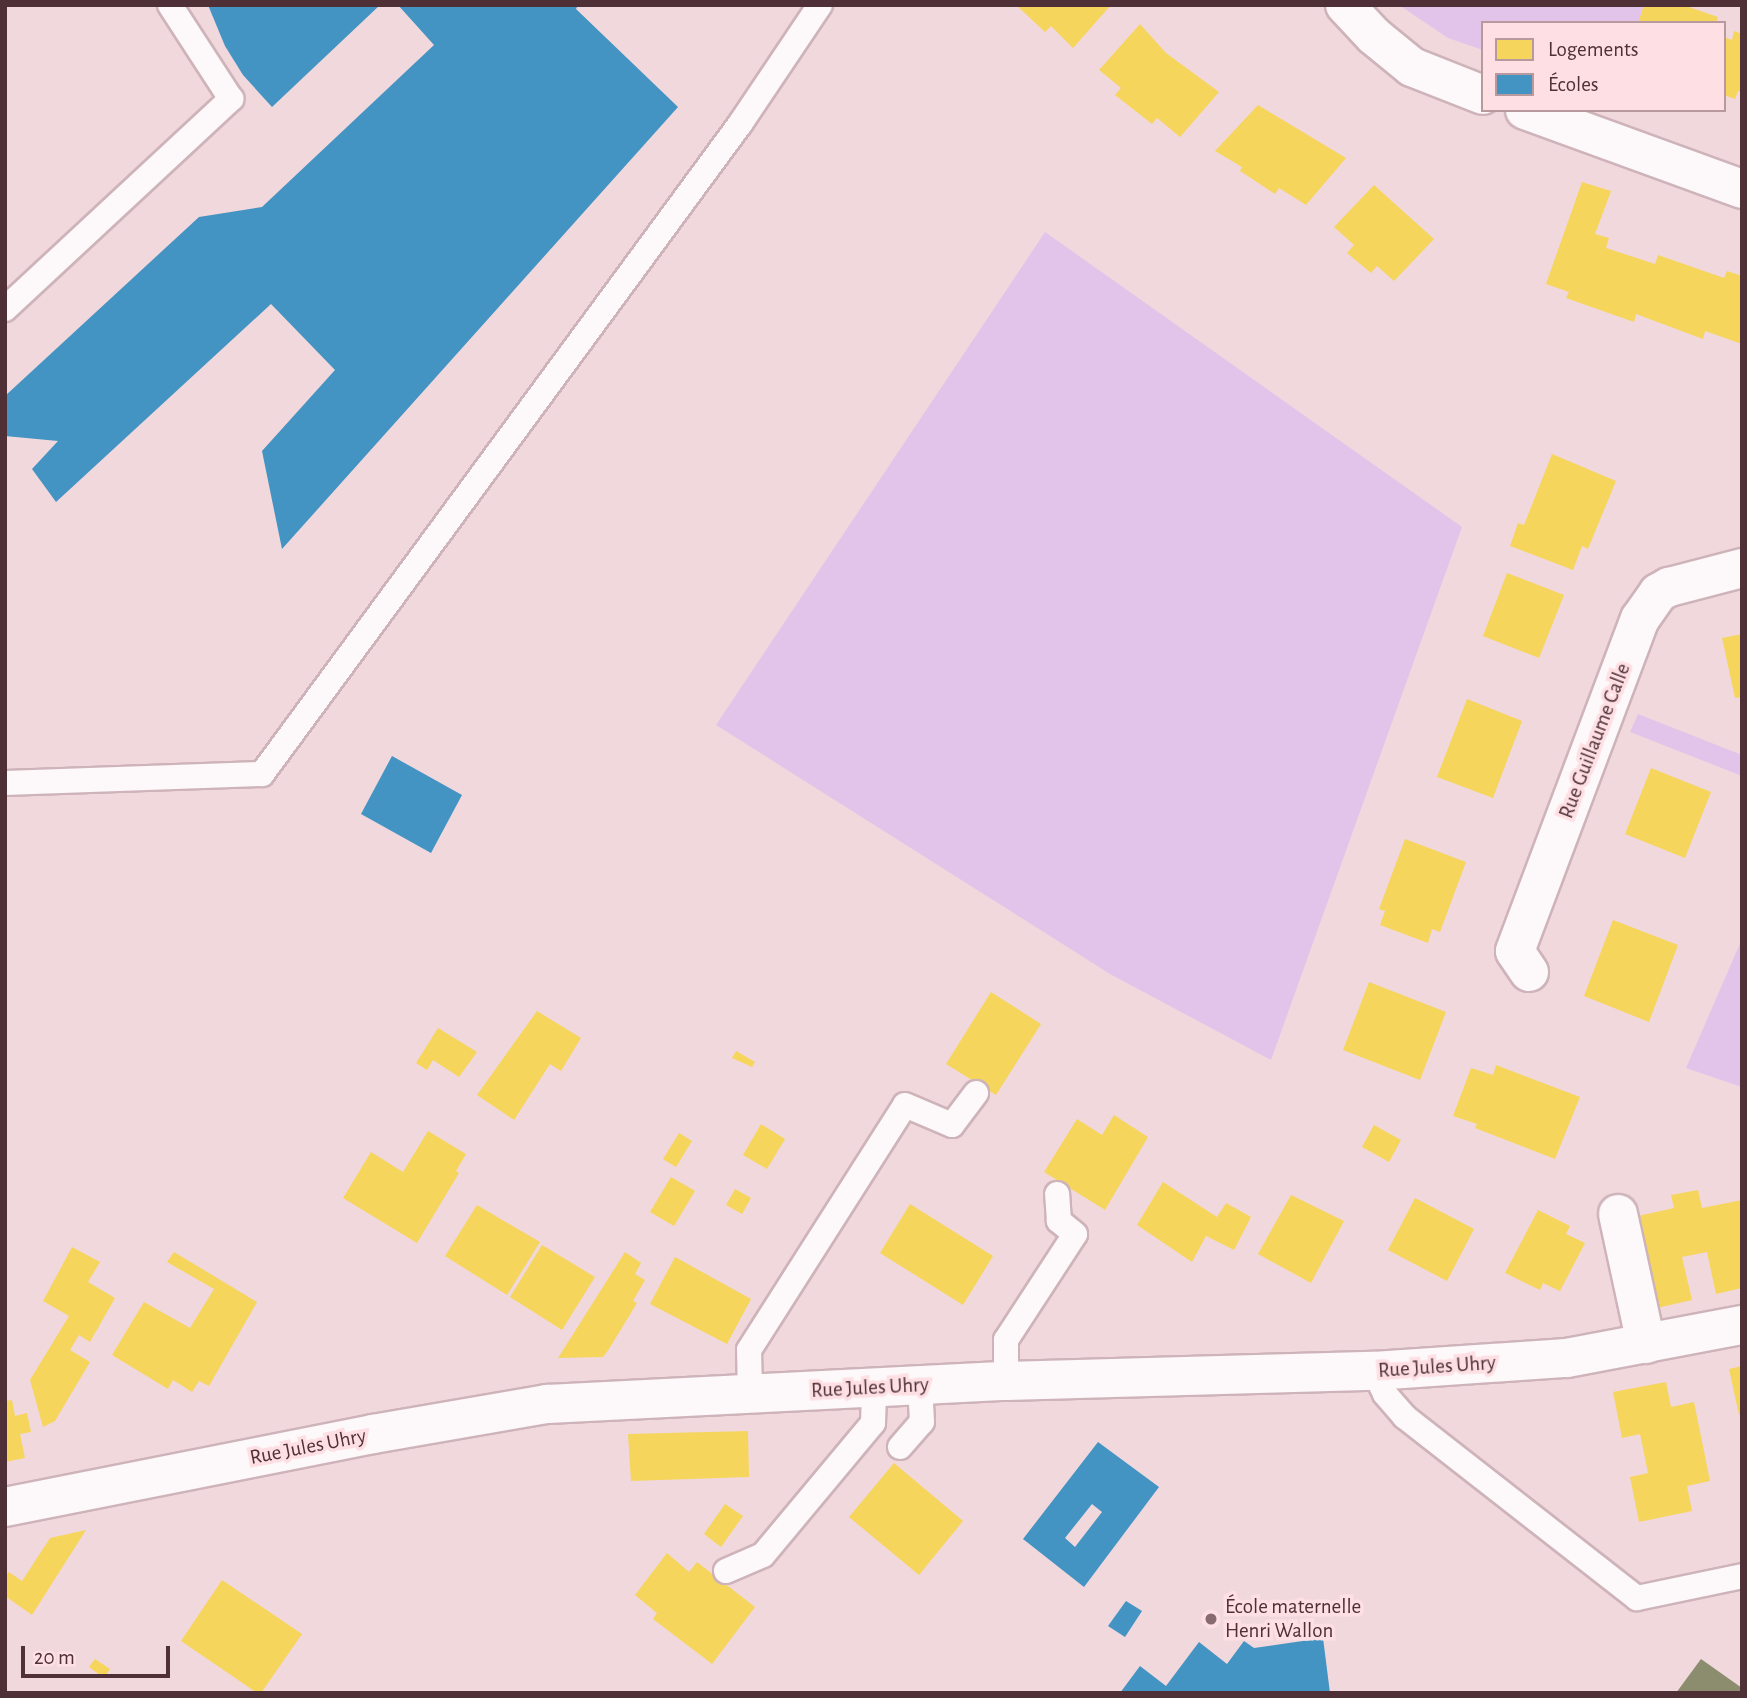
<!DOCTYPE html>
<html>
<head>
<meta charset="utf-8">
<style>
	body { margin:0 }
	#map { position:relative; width:1747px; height:1698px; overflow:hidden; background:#f0d8dc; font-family:"Alegreya Sans",sans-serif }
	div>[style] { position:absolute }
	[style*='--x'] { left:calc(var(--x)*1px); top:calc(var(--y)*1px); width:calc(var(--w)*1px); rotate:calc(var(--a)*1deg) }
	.green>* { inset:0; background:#e2c4eb }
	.homes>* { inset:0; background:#f6d55c }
	.schools>* { inset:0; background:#4393c3 }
	.industry>* { inset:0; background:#8c8c6e }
	.roads { filter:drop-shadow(2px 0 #ceb4ba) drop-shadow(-2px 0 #ceb4ba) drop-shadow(0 2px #ceb4ba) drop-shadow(0 -2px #ceb4ba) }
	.lane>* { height:24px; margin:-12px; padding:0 12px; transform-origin:12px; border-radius:12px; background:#fdf9fa }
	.street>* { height:38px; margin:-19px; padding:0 19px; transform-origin:19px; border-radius:19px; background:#fdf9fa }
	.dots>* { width:19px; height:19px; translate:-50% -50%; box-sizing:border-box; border:4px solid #fedfe4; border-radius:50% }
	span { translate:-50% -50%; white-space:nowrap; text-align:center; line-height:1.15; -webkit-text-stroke:7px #fedfe4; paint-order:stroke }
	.street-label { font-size:21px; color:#4e3036 }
	.poi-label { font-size:21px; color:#4e3036 }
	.left { translate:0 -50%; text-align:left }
	.frame { position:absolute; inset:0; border:7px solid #4e3036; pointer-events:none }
	.legend { position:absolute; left:1481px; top:21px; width:245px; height:91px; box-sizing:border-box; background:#fedfe4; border:2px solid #b8999e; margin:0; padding:9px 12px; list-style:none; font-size:21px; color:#4e3036 }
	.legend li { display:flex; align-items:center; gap:14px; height:35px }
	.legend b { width:35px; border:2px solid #b8999e }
	.scale { position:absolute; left:21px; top:1646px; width:149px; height:32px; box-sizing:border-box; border:4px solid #4e3036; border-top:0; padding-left:9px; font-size:21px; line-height:24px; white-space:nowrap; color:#4e3036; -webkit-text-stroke:5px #fedfe4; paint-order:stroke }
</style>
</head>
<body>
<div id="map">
	<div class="green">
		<div style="clip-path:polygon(1399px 5px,1644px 5px,1638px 23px,1483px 23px,1483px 50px,1448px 38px)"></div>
		<div style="clip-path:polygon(1045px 232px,1462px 527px,1271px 1060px,1110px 974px,716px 725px)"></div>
		<div style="clip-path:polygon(1638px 714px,1742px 755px,1742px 776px,1630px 732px)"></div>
		<div style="clip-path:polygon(1742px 939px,1742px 1087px,1686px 1068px)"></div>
	</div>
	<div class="homes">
		<div style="clip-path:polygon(1016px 5px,1111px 5px,1073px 48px,1051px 26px,1045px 32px)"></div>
		<div style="clip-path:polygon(1644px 5px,1683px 5px,1718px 17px,1716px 23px,1638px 23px)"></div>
		<div style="clip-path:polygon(1140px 24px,1166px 53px,1219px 92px,1180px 137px,1157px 118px,1152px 124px,1115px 95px,1121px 88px,1099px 70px)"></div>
		<div style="clip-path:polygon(1734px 31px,1742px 34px,1742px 92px,1738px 91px,1735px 99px,1724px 95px,1724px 37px,1732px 40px)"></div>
		<div style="clip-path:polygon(1258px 105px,1346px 158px,1306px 205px,1279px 188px,1275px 194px,1240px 171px,1242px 167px,1215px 151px)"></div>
		<div style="clip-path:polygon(1582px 182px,1611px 191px,1595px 234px,1609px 238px,1606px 248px,1655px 264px,1658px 255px,1724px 278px,1727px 271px,1742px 276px,1742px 344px,1705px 331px,1703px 339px,1636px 314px,1634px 322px,1566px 298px,1569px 292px,1546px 284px)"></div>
		<div style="clip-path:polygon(1374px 185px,1434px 239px,1394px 281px,1377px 266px,1371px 273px,1347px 253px,1354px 245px,1334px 227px)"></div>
		<div style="clip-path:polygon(1552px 454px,1616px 481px,1588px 549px,1582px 546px,1573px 570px,1510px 546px,1518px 523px,1524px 525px)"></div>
		<div style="clip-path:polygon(1507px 573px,1564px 595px,1539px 658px,1483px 636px)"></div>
		<div style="clip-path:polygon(1742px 634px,1742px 697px,1735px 698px,1722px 638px)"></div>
		<div style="clip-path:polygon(1467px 699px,1522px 721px,1493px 798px,1437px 777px)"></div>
		<div style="clip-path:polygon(1651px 768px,1711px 792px,1685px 858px,1625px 834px)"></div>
		<div style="clip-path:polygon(1405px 839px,1466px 862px,1440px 932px,1432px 929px,1428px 943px,1380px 925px,1385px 911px,1379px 909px)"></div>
		<div style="clip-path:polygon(1613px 920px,1678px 945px,1649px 1022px,1584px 996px)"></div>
		<div style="clip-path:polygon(1369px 982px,1446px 1012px,1420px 1080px,1343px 1050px)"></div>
		<div style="clip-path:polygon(991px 992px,1041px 1024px,996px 1095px,946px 1064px)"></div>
		<div style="clip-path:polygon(537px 1011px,581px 1038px,561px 1071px,550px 1064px,514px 1120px,477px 1095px)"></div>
		<div style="clip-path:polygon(438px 1028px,477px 1052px,459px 1077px,433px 1060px,427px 1070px,416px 1063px)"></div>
		<div style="clip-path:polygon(736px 1051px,755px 1062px,752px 1067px,732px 1058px)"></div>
		<div style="clip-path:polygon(1496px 1065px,1580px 1097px,1555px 1159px,1475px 1128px,1477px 1124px,1453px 1116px,1471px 1068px,1493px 1075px)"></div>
		<div style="clip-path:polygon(1114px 1115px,1148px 1137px,1105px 1210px,1044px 1172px,1077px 1119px,1102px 1135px)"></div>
		<div style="clip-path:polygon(761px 1124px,785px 1139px,767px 1169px,743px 1155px)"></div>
		<div style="clip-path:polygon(1374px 1125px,1401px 1140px,1389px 1162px,1362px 1147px)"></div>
		<div style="clip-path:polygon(428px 1131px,466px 1154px,456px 1171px,459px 1173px,417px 1243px,343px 1198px,371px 1152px,403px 1172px)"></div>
		<div style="clip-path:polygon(679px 1133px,692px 1141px,676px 1167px,663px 1159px)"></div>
		<div style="clip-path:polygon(671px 1177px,695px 1191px,674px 1226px,650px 1212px)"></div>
		<div style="clip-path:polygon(1163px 1182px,1217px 1217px,1226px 1203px,1251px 1217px,1234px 1250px,1206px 1236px,1192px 1262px,1137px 1225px)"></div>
		<div style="clip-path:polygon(735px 1189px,751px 1198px,742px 1214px,726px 1205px)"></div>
		<div style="clip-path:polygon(1698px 1190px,1702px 1208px,1742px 1200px,1742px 1288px,1716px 1294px,1707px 1252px,1682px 1257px,1692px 1300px,1648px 1310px,1629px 1218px,1674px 1208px,1671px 1195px)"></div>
		<div style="clip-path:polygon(1291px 1195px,1344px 1221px,1311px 1283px,1258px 1254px)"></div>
		<div style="clip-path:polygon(1415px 1198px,1474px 1229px,1447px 1281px,1388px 1250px)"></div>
		<div style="clip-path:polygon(910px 1204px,993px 1256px,963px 1305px,880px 1253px)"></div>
		<div style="clip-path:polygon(477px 1205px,540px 1242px,507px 1295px,445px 1256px)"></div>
		<div style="clip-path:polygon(1538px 1210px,1570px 1226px,1566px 1234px,1585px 1243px,1560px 1291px,1543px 1283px,1540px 1290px,1505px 1273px)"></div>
		<div style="clip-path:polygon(542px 1245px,595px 1277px,562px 1330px,510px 1297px)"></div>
		<div style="clip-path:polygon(72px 1247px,100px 1262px,88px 1282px,115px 1298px,90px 1342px,79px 1335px,70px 1350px,90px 1362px,55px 1421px,43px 1427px,30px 1380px,69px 1316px,43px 1301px)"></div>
		<div style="clip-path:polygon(174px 1252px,257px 1302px,209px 1386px,199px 1381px,192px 1392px,173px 1380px,168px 1389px,112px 1355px,144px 1302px,190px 1328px,214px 1289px,167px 1262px)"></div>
		<div style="clip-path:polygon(625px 1252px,641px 1263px,635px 1274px,645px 1280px,633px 1301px,637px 1303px,609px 1349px,603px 1357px,558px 1358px)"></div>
		<div style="clip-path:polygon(675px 1257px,751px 1299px,727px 1344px,650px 1304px)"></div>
		<div style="clip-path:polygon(1742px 1366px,1742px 1414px,1739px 1415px,1729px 1369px)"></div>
		<div style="clip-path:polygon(1666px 1382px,1671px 1407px,1694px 1402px,1710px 1481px,1687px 1486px,1692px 1511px,1639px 1522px,1630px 1477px,1648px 1473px,1640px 1434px,1622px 1438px,1613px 1392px)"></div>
		<div style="clip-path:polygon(12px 1400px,15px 1416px,27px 1413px,31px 1432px,20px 1434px,25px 1458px,5px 1462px,5px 1401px)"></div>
		<div style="clip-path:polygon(748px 1431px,749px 1477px,631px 1481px,628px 1434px)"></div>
		<div style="clip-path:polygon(894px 1463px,963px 1521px,919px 1575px,849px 1517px)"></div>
		<div style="clip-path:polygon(725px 1504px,743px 1516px,721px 1547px,704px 1534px)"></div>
		<div style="clip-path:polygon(86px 1530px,32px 1615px,5px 1596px,5px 1577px,9px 1572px,22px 1581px,50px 1538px)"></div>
		<div style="clip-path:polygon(667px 1553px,689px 1572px,697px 1562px,755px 1607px,712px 1664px,653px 1619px,657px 1613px,635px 1595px)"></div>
		<div style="clip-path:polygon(222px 1580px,302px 1634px,261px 1693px,257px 1693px,181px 1641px)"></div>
		<div style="clip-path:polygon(95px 1659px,110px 1669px,104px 1678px,89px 1667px)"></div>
	</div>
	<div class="schools">
		<div style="clip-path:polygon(208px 5px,380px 5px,272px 107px,243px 75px,225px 46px)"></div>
		<div style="clip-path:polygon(398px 5px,578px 5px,576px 9px,678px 107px,282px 549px,262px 451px,335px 370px,271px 304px,56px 502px,32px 469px,58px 441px,5px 436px,5px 396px,199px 217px,262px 207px,434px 45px)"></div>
		<div style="clip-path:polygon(392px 756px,462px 795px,431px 853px,361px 814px)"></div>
		<div style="clip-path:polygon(evenodd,1098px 1442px,1159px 1487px,1084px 1587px,1023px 1539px,1098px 1442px,1092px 1504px,1102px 1512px,1075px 1547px,1065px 1538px,1092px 1504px)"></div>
		<div style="clip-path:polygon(1126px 1601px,1142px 1611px,1125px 1637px,1108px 1626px)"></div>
		<div style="clip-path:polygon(1323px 1638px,1330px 1693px,1120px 1693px,1140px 1666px,1166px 1686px,1199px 1642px,1227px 1664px,1244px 1641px,1254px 1648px)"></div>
	</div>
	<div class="industry">
		<div style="clip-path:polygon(1701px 1659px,1742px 1688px,1742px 1693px,1676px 1693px)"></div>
	</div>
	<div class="roads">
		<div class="lane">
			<div style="--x:5;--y:309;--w:309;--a:-42.9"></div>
			<div style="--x:231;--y:99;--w:112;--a:-123"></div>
			<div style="--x:5;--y:783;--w:257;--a:-2"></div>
			<div style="--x:262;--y:774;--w:807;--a:-53.67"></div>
			<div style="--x:740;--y:124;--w:143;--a:-56.1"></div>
			<div style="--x:1374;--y:1371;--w:25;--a:64"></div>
			<div style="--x:1385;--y:1394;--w:30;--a:49"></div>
			<div style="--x:1405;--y:1417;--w:294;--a:38"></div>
			<div style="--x:1637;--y:1598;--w:107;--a:-11.8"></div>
			<div style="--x:1006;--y:1381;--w:41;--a:-90"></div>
			<div style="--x:1006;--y:1340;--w:126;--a:-56.9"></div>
			<div style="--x:1075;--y:1234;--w:21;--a:-141"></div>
			<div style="--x:1059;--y:1221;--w:27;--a:-94"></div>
			<div style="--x:750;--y:1393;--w:43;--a:-91.3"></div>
			<div style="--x:749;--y:1350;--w:290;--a:-57.5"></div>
			<div style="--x:905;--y:1105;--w:51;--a:23.1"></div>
			<div style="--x:952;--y:1125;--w:40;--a:-53"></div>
			<div style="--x:900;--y:1447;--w:33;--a:-49"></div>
			<div style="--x:922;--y:1422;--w:37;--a:-93"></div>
			<div style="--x:726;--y:1571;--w:40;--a:-23.4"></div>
			<div style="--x:763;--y:1555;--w:172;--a:-50.2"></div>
			<div style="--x:873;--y:1423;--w:34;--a:-88"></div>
		</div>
		<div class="street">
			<div style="--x:1345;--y:5;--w:42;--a:46.9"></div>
			<div style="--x:1374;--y:36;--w:49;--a:39.2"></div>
			<div style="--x:1412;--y:67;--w:76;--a:21.5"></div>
			<div style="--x:1525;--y:110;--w:231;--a:20"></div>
			<div style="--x:1529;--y:972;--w:25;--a:-124"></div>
			<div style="--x:1515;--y:951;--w:355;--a:-69.4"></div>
			<div style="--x:1640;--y:619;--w:32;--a:-55"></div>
			<div style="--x:1658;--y:593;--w:13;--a:-29"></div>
			<div style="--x:1669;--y:587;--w:75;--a:-14.6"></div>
			<div style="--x:1618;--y:1214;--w:133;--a:77.8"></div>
			<div style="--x:5;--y:1507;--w:375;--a:-11.2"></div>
			<div style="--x:373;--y:1434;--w:177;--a:-9.8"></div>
			<div style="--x:547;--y:1404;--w:460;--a:-2.9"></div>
			<div style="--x:1006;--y:1381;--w:368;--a:-1.6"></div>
			<div style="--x:1374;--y:1371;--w:193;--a:-3.9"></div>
			<div style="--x:1567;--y:1358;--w:178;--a:-10.7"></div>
		</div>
	</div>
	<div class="dots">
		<div style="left:1211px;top:1619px;background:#876b70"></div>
	</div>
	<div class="street-label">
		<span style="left:1595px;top:741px;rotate:-69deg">Rue Guillaume Calle</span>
		<span style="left:1437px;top:1367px;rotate:-4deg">Rue Jules Uhry</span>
		<span style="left:870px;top:1388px;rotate:-3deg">Rue Jules Uhry</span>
		<span style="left:308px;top:1447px;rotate:-11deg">Rue Jules Uhry</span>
	</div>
	<div class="poi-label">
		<span class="left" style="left:1225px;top:1619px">École maternelle<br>Henri Wallon</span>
	</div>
	<div class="frame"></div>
	<ul class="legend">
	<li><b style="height:19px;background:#f6d55c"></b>Logements</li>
	<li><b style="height:19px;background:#4393c3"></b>Écoles</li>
	</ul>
	<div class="scale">20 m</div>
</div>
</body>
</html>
